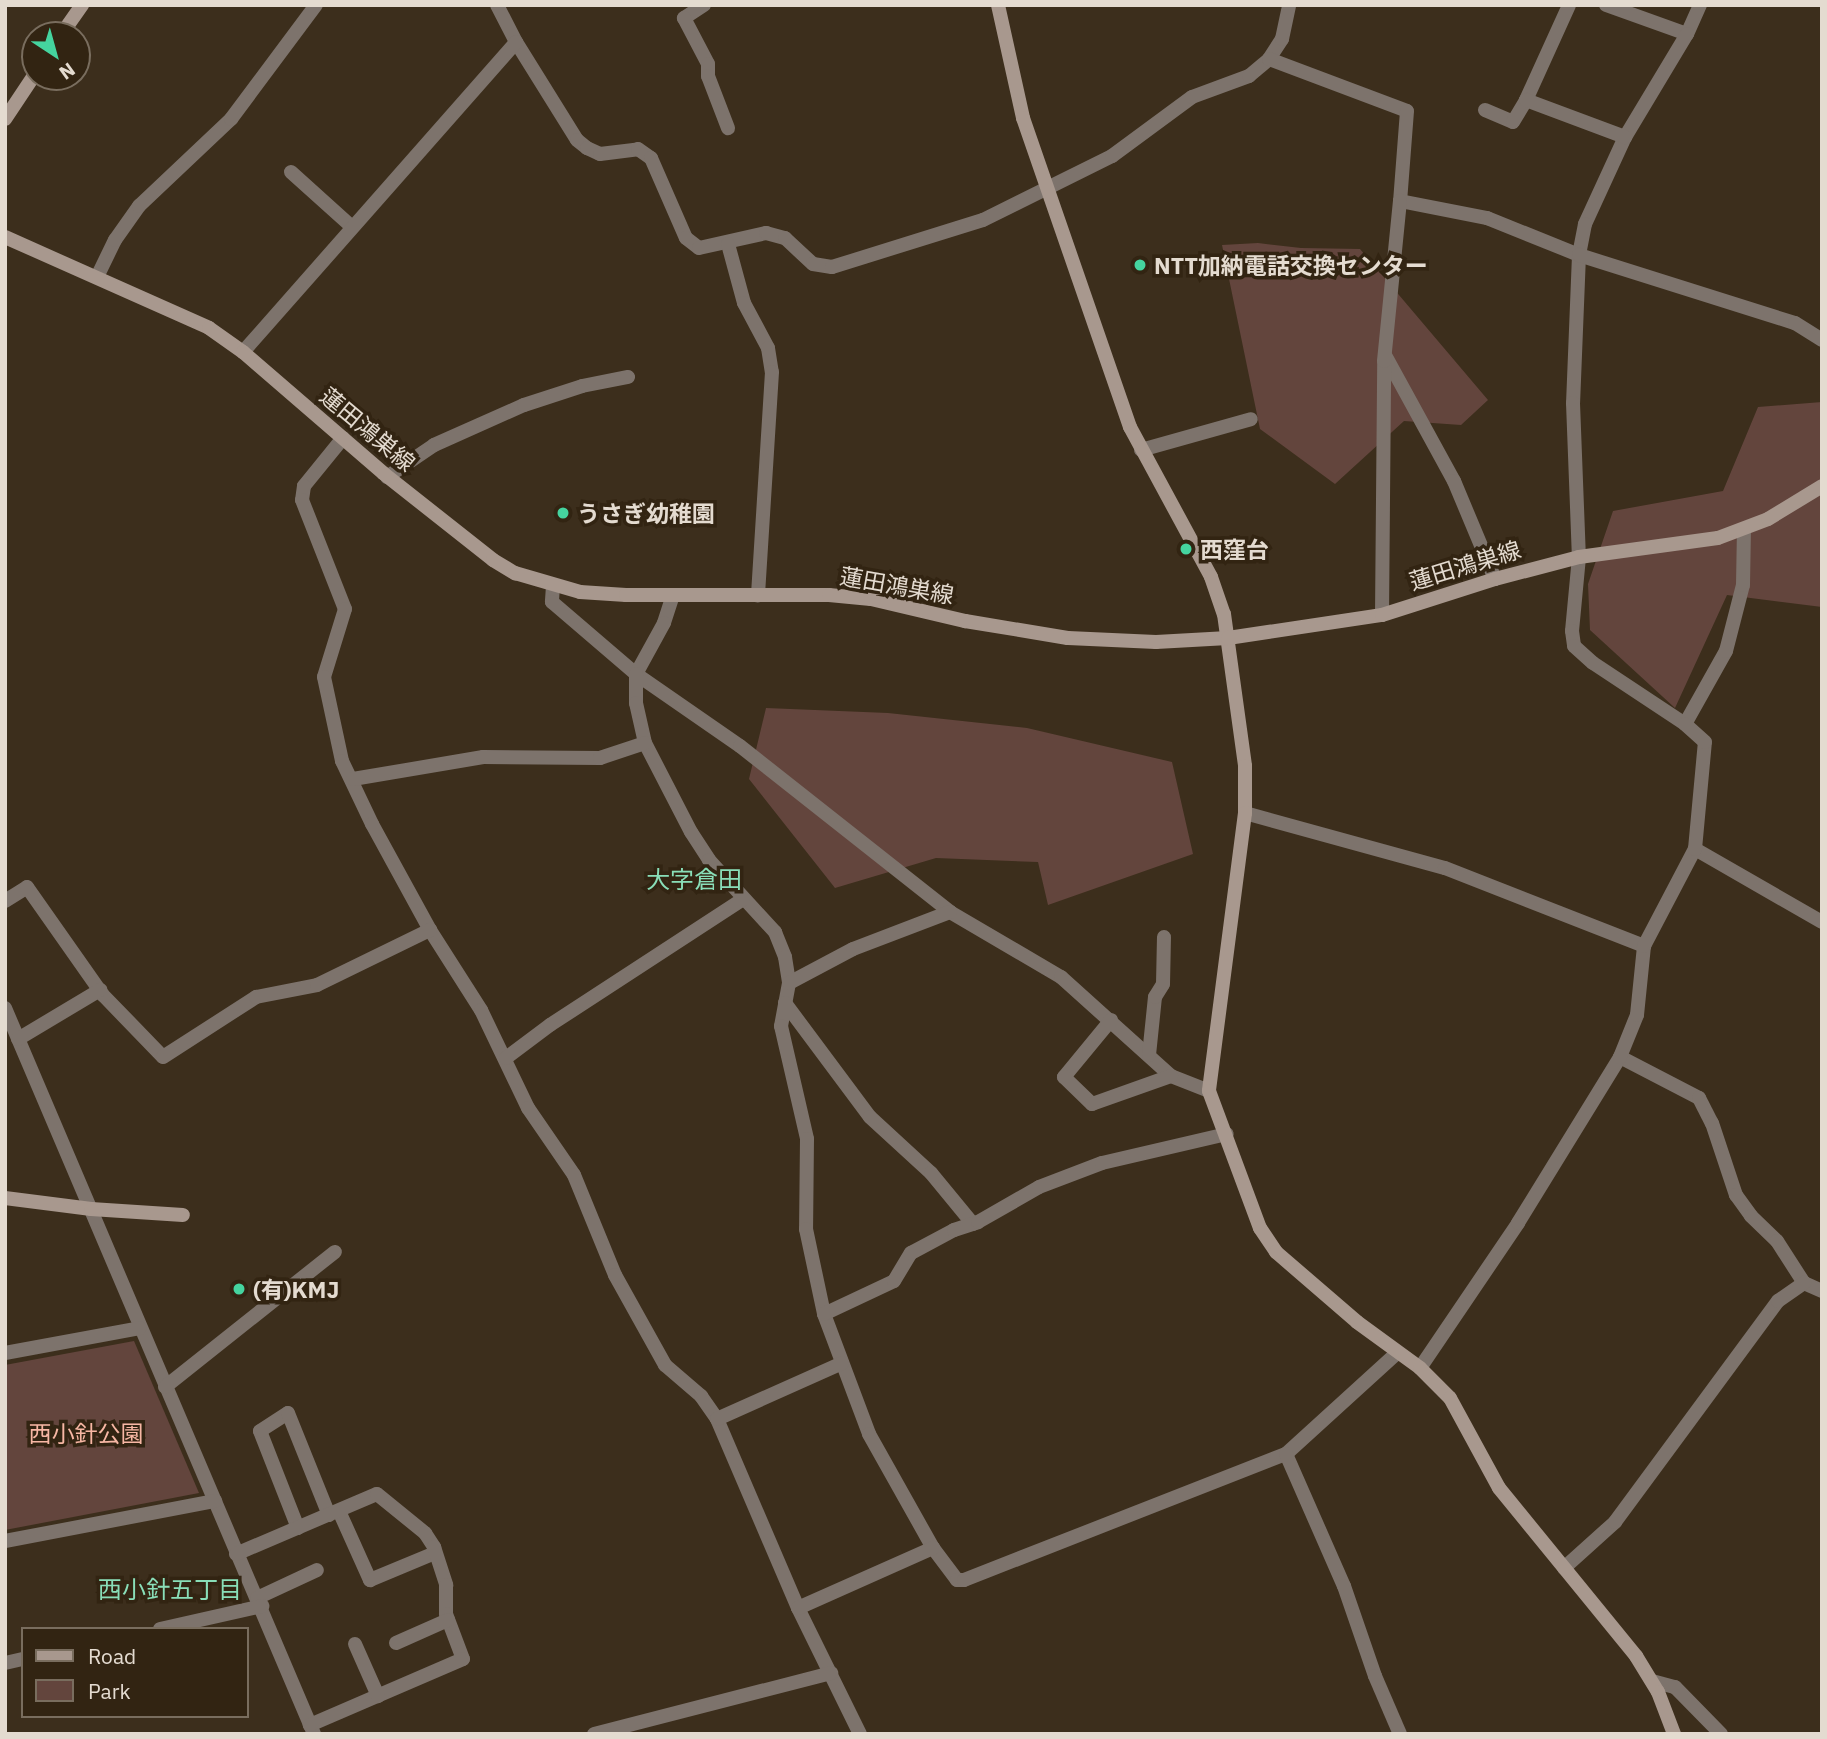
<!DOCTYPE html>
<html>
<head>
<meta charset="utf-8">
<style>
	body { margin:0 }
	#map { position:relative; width:1827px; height:1739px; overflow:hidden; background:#3c2e1c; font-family:"IBM Plex Sans","Noto Sans JP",sans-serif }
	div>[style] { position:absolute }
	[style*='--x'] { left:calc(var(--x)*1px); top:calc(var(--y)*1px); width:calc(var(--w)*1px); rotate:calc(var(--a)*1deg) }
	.green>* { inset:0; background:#63453d }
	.street>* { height:14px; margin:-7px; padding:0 7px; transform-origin:7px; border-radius:7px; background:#7d736c }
	.secondary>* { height:14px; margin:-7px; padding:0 7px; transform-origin:7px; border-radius:7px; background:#a8988e }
	.dots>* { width:19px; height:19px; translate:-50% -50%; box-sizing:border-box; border:4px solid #322412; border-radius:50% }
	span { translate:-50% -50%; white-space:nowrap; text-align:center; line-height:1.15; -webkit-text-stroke:7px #322412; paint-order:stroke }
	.poi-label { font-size:23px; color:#e4dbd0; font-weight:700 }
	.left { translate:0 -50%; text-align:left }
	.street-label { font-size:23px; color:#e4dbd0 }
	.park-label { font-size:23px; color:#f7b7a4 }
	.neighbourhood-label { font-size:24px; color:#89deb8 }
	.frame { position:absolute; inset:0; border:7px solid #e4dbd0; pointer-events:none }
	.legend { position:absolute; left:21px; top:1627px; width:228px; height:91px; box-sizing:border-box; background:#322412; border:2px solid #796d5e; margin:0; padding:9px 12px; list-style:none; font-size:21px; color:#e4dbd0 }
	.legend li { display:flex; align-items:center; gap:14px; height:35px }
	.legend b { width:35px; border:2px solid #796d5e }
	.north { position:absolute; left:21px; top:21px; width:70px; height:70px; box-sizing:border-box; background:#322412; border:2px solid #796d5e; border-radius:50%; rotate:144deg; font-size:19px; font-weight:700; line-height:28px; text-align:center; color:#e4dbd0 }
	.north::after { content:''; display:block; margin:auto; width:24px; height:32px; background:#45d49f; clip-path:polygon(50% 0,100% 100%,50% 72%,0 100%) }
</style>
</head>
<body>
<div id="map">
	<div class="green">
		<div style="clip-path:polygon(1258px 243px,1301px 248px,1360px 249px,1488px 400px,1461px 425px,1404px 421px,1335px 484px,1260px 429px,1222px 245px)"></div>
		<div style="clip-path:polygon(1822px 402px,1822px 607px,1727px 595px,1675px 708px,1590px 630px,1588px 584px,1613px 511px,1723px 491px,1758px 407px)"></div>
		<div style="clip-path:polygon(766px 708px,888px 713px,1027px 728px,1172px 762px,1193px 854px,1048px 905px,1038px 862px,936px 858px,835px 888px,749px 779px)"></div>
		<div style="clip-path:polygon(134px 1341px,199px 1493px,5px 1530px,5px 1365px)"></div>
	</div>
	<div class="street">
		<div style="--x:497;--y:5;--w:42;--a:62.8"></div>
		<div style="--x:516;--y:42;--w:115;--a:58.1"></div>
		<div style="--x:577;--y:140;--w:13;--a:39"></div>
		<div style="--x:587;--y:148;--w:14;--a:25"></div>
		<div style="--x:600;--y:154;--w:38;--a:-7"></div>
		<div style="--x:638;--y:149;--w:16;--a:35"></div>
		<div style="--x:651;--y:158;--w:87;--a:66.4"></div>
		<div style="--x:686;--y:238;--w:16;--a:38"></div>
		<div style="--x:699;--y:248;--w:69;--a:-12.6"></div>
		<div style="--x:766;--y:233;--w:20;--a:15"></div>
		<div style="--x:785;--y:238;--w:38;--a:43"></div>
		<div style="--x:813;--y:264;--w:19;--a:9"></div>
		<div style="--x:832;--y:267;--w:158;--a:-17.3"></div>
		<div style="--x:983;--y:220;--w:144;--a:-26.4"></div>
		<div style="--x:1112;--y:156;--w:99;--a:-36.4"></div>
		<div style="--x:1192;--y:97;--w:61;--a:-20.2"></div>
		<div style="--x:1249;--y:76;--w:26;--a:-40"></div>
		<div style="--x:1269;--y:59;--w:24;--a:-57"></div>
		<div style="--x:1282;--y:39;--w:35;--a:-78"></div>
		<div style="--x:704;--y:5;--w:24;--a:147"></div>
		<div style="--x:684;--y:18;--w:52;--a:62.4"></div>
		<div style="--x:708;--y:64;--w:12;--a:90"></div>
		<div style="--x:708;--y:76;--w:56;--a:69"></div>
		<div style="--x:1606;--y:5;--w:86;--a:19.7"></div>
		<div style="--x:1700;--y:5;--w:32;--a:114"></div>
		<div style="--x:1687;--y:34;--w:120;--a:121"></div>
		<div style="--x:1625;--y:137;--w:96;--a:114.7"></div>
		<div style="--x:1585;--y:224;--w:32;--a:101"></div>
		<div style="--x:1579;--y:255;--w:148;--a:92.3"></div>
		<div style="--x:1573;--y:403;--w:154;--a:87.8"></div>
		<div style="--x:1579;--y:557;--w:74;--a:95.4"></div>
		<div style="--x:1572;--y:631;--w:15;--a:82"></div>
		<div style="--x:1574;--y:646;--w:25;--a:42"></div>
		<div style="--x:1593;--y:663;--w:110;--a:33.5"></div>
		<div style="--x:1685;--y:724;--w:84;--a:-60.7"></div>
		<div style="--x:1726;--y:651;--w:68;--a:-75.6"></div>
		<div style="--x:1743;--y:585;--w:55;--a:-89"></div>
		<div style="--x:1269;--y:59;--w:147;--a:20.6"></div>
		<div style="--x:1407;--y:111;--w:90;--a:94.4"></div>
		<div style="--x:1400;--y:201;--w:89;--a:11.1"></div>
		<div style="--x:1487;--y:218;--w:99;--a:21.9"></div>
		<div style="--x:1579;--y:255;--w:226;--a:17.5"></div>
		<div style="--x:1795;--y:323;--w:32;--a:32"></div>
		<div style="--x:1526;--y:100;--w:104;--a:-65.6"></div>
		<div style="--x:1485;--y:110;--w:30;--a:23"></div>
		<div style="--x:1513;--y:122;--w:26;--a:-59"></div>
		<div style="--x:1526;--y:100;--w:106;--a:20.5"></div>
		<div style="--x:291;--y:172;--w:82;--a:42"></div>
		<div style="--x:728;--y:244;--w:61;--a:74.8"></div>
		<div style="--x:744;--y:303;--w:51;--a:61.9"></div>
		<div style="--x:768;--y:348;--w:24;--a:81"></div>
		<div style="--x:772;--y:372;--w:224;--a:93.6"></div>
		<div style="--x:97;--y:277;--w:41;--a:-64.1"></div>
		<div style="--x:115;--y:240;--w:42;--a:-54.8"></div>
		<div style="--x:139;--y:206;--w:127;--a:-43.4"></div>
		<div style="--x:231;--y:119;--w:142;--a:-53.3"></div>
		<div style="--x:243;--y:352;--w:413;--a:-48.6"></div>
		<div style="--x:1385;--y:355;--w:144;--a:61.3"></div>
		<div style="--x:1454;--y:481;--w:106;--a:67.3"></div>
		<div style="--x:343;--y:438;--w:62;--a:129.1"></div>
		<div style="--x:304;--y:486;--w:14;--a:98"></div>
		<div style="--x:302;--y:500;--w:117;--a:68.5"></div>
		<div style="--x:345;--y:609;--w:71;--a:107.2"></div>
		<div style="--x:324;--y:677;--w:86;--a:77.9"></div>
		<div style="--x:342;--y:761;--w:70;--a:64.5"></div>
		<div style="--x:372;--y:824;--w:121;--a:61.3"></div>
		<div style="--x:430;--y:930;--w:95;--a:57.5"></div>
		<div style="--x:481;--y:1010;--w:109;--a:64.4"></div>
		<div style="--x:528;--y:1108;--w:81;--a:55.5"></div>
		<div style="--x:574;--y:1175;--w:108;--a:67.7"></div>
		<div style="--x:615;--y:1275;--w:103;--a:60.9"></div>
		<div style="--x:665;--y:1365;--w:48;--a:40.7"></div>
		<div style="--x:701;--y:1396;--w:28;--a:55"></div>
		<div style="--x:717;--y:1419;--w:206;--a:66.8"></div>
		<div style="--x:798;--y:1608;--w:140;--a:63.8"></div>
		<div style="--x:1141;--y:450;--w:114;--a:-15.7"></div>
		<div style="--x:387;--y:477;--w:57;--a:-34.2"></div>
		<div style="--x:434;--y:445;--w:98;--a:-24"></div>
		<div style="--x:524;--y:405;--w:61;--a:-18.1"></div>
		<div style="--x:582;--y:386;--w:47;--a:-11.1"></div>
		<div style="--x:553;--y:586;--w:16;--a:94"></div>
		<div style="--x:552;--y:602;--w:111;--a:40.6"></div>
		<div style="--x:636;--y:674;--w:126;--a:34.7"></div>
		<div style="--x:740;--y:746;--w:268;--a:38.3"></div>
		<div style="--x:950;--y:912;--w:129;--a:30.4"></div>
		<div style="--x:1061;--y:977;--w:148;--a:42"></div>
		<div style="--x:1171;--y:1076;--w:41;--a:21.5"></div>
		<div style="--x:673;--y:595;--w:29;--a:108"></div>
		<div style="--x:664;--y:623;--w:58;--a:118.8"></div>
		<div style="--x:636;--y:674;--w:29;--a:90"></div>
		<div style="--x:636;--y:703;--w:41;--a:77.3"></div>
		<div style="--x:645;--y:743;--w:100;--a:62.7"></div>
		<div style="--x:691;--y:832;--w:33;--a:57"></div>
		<div style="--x:709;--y:860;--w:98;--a:47.5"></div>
		<div style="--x:775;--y:932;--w:27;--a:68"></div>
		<div style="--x:785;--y:957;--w:26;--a:81"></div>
		<div style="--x:789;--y:983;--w:44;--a:100.5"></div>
		<div style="--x:781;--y:1026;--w:116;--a:77"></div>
		<div style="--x:807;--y:1139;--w:90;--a:90.6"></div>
		<div style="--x:806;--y:1229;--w:87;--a:78"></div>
		<div style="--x:824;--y:1314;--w:128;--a:69.4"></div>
		<div style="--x:869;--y:1434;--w:131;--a:60.7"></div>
		<div style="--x:933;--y:1548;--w:40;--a:53"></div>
		<div style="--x:957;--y:1580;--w:7;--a:0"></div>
		<div style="--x:964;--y:1580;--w:346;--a:-21.4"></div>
		<div style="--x:1286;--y:1454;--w:150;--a:-42.3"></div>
		<div style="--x:1382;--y:615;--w:254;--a:-89.5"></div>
		<div style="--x:1384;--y:361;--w:161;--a:-84.3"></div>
		<div style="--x:353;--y:779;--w:132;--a:-9.6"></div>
		<div style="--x:483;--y:757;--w:117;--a:0.5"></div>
		<div style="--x:600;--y:758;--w:47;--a:-18.4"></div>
		<div style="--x:1245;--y:813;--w:207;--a:15.4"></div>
		<div style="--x:1445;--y:868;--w:214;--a:21.4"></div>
		<div style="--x:1695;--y:849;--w:146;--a:29.9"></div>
		<div style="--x:5;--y:901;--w:26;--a:-32"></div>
		<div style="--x:27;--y:887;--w:132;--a:54.9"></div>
		<div style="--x:103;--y:995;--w:86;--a:45.9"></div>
		<div style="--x:163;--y:1057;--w:111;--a:-32.8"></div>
		<div style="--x:256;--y:997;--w:62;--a:-11.1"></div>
		<div style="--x:317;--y:985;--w:126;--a:-26"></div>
		<div style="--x:789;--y:983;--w:72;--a:-28"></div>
		<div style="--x:853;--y:949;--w:104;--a:-20.9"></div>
		<div style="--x:785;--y:1003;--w:142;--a:53.3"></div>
		<div style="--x:870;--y:1117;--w:83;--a:42.6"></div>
		<div style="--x:931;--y:1173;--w:66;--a:50.5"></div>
		<div style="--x:5;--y:1008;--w:789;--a:66.94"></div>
		<div style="--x:1111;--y:1020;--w:74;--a:129.5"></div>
		<div style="--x:1064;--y:1077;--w:39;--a:44"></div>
		<div style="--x:1092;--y:1104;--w:84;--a:-19.5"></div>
		<div style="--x:18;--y:1039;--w:96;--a:-30.9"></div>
		<div style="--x:1149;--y:1055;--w:58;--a:-84.1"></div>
		<div style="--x:1155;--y:997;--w:15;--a:-58"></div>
		<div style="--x:1163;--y:984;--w:47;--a:-88.8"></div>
		<div style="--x:1620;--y:1057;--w:89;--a:27.4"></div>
		<div style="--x:1699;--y:1098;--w:28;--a:63"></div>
		<div style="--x:1712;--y:1123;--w:76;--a:71.6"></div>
		<div style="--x:1736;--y:1195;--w:26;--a:54"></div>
		<div style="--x:1751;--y:1216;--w:36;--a:44"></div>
		<div style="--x:1777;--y:1241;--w:50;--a:57.3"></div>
		<div style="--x:1804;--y:1283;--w:20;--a:24"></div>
		<div style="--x:506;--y:1058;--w:55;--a:-36.9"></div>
		<div style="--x:550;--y:1025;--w:230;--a:-33.1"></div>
		<div style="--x:824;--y:1314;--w:77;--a:-25.2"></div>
		<div style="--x:894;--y:1281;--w:33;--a:-59"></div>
		<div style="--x:911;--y:1253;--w:49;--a:-28.1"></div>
		<div style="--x:954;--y:1230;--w:25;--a:-18"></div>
		<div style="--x:978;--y:1222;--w:70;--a:-29.8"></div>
		<div style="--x:1039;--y:1187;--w:67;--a:-20.9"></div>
		<div style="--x:1102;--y:1163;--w:128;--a:-13.1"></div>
		<div style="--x:5;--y:1353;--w:137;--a:-10.5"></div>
		<div style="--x:1420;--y:1368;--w:175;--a:-55.9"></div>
		<div style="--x:1518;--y:1223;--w:195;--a:-58.4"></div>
		<div style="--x:1620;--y:1057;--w:45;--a:-68"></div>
		<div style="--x:1637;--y:1015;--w:69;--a:-84.2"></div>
		<div style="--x:1644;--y:946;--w:110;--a:-62.3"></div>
		<div style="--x:1695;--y:849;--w:107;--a:-84.7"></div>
		<div style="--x:1705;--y:742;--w:27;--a:-138"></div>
		<div style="--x:165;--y:1387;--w:217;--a:-38.5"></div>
		<div style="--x:717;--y:1419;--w:137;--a:-24.1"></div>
		<div style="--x:1286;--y:1454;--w:144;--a:66.3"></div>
		<div style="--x:1344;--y:1586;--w:95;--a:71"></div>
		<div style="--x:1375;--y:1676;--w:63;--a:66.7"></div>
		<div style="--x:339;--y:1511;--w:76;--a:65.8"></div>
		<div style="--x:370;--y:1580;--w:70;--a:-22.6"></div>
		<div style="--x:298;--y:1528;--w:104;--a:-111.4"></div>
		<div style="--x:260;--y:1431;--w:33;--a:-33"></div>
		<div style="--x:288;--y:1413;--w:110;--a:68.1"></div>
		<div style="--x:5;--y:1541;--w:214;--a:-10.8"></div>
		<div style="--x:236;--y:1554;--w:153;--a:-23.1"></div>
		<div style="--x:377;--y:1494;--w:62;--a:39.1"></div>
		<div style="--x:425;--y:1533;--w:17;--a:57"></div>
		<div style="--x:434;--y:1547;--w:40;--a:72"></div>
		<div style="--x:446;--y:1585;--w:29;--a:90"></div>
		<div style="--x:446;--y:1614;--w:48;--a:69.3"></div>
		<div style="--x:463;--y:1659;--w:167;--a:156.7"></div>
		<div style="--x:1564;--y:1568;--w:69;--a:-42"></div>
		<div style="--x:1615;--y:1522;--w:275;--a:-53.6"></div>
		<div style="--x:1778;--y:1301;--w:32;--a:-35"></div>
		<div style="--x:257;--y:1598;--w:66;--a:-25"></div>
		<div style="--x:798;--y:1608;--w:148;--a:-24"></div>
		<div style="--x:160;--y:1629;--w:105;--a:-12.7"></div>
		<div style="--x:396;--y:1643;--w:57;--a:-23.9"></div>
		<div style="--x:355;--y:1644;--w:57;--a:66.1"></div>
		<div style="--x:5;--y:1663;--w:18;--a:-13"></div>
		<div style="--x:1652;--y:1681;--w:24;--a:15"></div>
		<div style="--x:1675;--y:1687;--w:66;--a:45.6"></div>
		<div style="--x:594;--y:1734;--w:245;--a:-14.4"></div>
	</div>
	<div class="secondary">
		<div style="--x:998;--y:5;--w:116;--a:77.5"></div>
		<div style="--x:1023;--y:118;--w:327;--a:70.9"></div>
		<div style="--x:1130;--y:427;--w:170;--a:61.6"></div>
		<div style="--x:1211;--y:577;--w:39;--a:71"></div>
		<div style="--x:1224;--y:614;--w:153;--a:82.1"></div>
		<div style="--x:1245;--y:766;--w:47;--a:90"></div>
		<div style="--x:1245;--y:813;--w:280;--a:97.4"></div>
		<div style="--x:1209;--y:1091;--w:146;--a:69.6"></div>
		<div style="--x:1260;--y:1228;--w:29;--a:56"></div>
		<div style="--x:1276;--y:1252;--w:107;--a:40.8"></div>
		<div style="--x:1357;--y:1322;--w:78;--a:36.1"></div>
		<div style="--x:1420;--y:1368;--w:42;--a:45"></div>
		<div style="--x:1450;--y:1398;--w:102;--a:61.4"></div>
		<div style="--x:1499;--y:1488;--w:217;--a:50.8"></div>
		<div style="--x:1636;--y:1656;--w:42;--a:58.6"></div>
		<div style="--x:1658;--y:1692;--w:45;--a:69.1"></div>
		<div style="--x:61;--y:35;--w:37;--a:-55"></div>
		<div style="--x:5;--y:119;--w:54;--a:-56.3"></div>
		<div style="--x:5;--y:237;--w:223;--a:24"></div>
		<div style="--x:209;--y:328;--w:42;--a:35.2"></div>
		<div style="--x:243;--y:352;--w:185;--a:40.8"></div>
		<div style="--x:383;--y:473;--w:140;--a:38.3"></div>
		<div style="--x:493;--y:560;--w:26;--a:31"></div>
		<div style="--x:515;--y:573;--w:68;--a:16.3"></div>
		<div style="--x:580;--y:592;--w:46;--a:3.7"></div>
		<div style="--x:626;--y:595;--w:203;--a:0"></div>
		<div style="--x:829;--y:595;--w:42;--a:5.4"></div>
		<div style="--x:871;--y:599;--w:97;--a:13.2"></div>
		<div style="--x:965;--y:621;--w:104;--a:9.4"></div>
		<div style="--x:1068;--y:638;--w:88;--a:2.6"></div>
		<div style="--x:1156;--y:642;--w:72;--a:-3.2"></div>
		<div style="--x:1228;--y:638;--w:156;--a:-8.5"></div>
		<div style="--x:1382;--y:615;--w:119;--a:-17.7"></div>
		<div style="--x:1495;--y:579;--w:87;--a:-14.7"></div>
		<div style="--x:1579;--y:557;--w:140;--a:-7.8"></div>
		<div style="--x:1718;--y:538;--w:53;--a:-20.8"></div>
		<div style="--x:1768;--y:519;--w:63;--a:-31.4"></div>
		<div style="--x:5;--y:1198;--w:87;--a:7.3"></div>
		<div style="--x:91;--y:1209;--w:92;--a:3.7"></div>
	</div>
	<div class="dots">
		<div style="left:1140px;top:265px;background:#45d49f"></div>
		<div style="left:563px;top:513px;background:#45d49f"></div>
		<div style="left:1186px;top:549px;background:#45d49f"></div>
		<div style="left:239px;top:1289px;background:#45d49f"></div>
	</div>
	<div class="poi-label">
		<span class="left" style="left:1154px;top:265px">NTT加納電話交換センター</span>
		<span class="left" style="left:577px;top:513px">うさぎ幼稚園</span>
		<span class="left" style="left:1200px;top:549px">西窪台</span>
		<span class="left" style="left:253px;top:1289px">(有)KMJ</span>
	</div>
	<div class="street-label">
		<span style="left:368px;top:429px;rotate:40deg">蓮田鴻巣線</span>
		<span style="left:1465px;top:565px;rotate:-17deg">蓮田鴻巣線</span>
		<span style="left:897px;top:585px;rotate:10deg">蓮田鴻巣線</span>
	</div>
	<div class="park-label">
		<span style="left:86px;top:1433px">西小針公園</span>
	</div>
	<div class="neighbourhood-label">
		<span style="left:694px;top:880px">大字倉田</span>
		<span style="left:170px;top:1590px">西小針五丁目</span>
	</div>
	<div class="frame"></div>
	<ul class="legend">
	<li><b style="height:9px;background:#a8988e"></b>Road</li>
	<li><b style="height:19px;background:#63453d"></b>Park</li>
	</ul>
	<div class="north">N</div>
</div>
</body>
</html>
